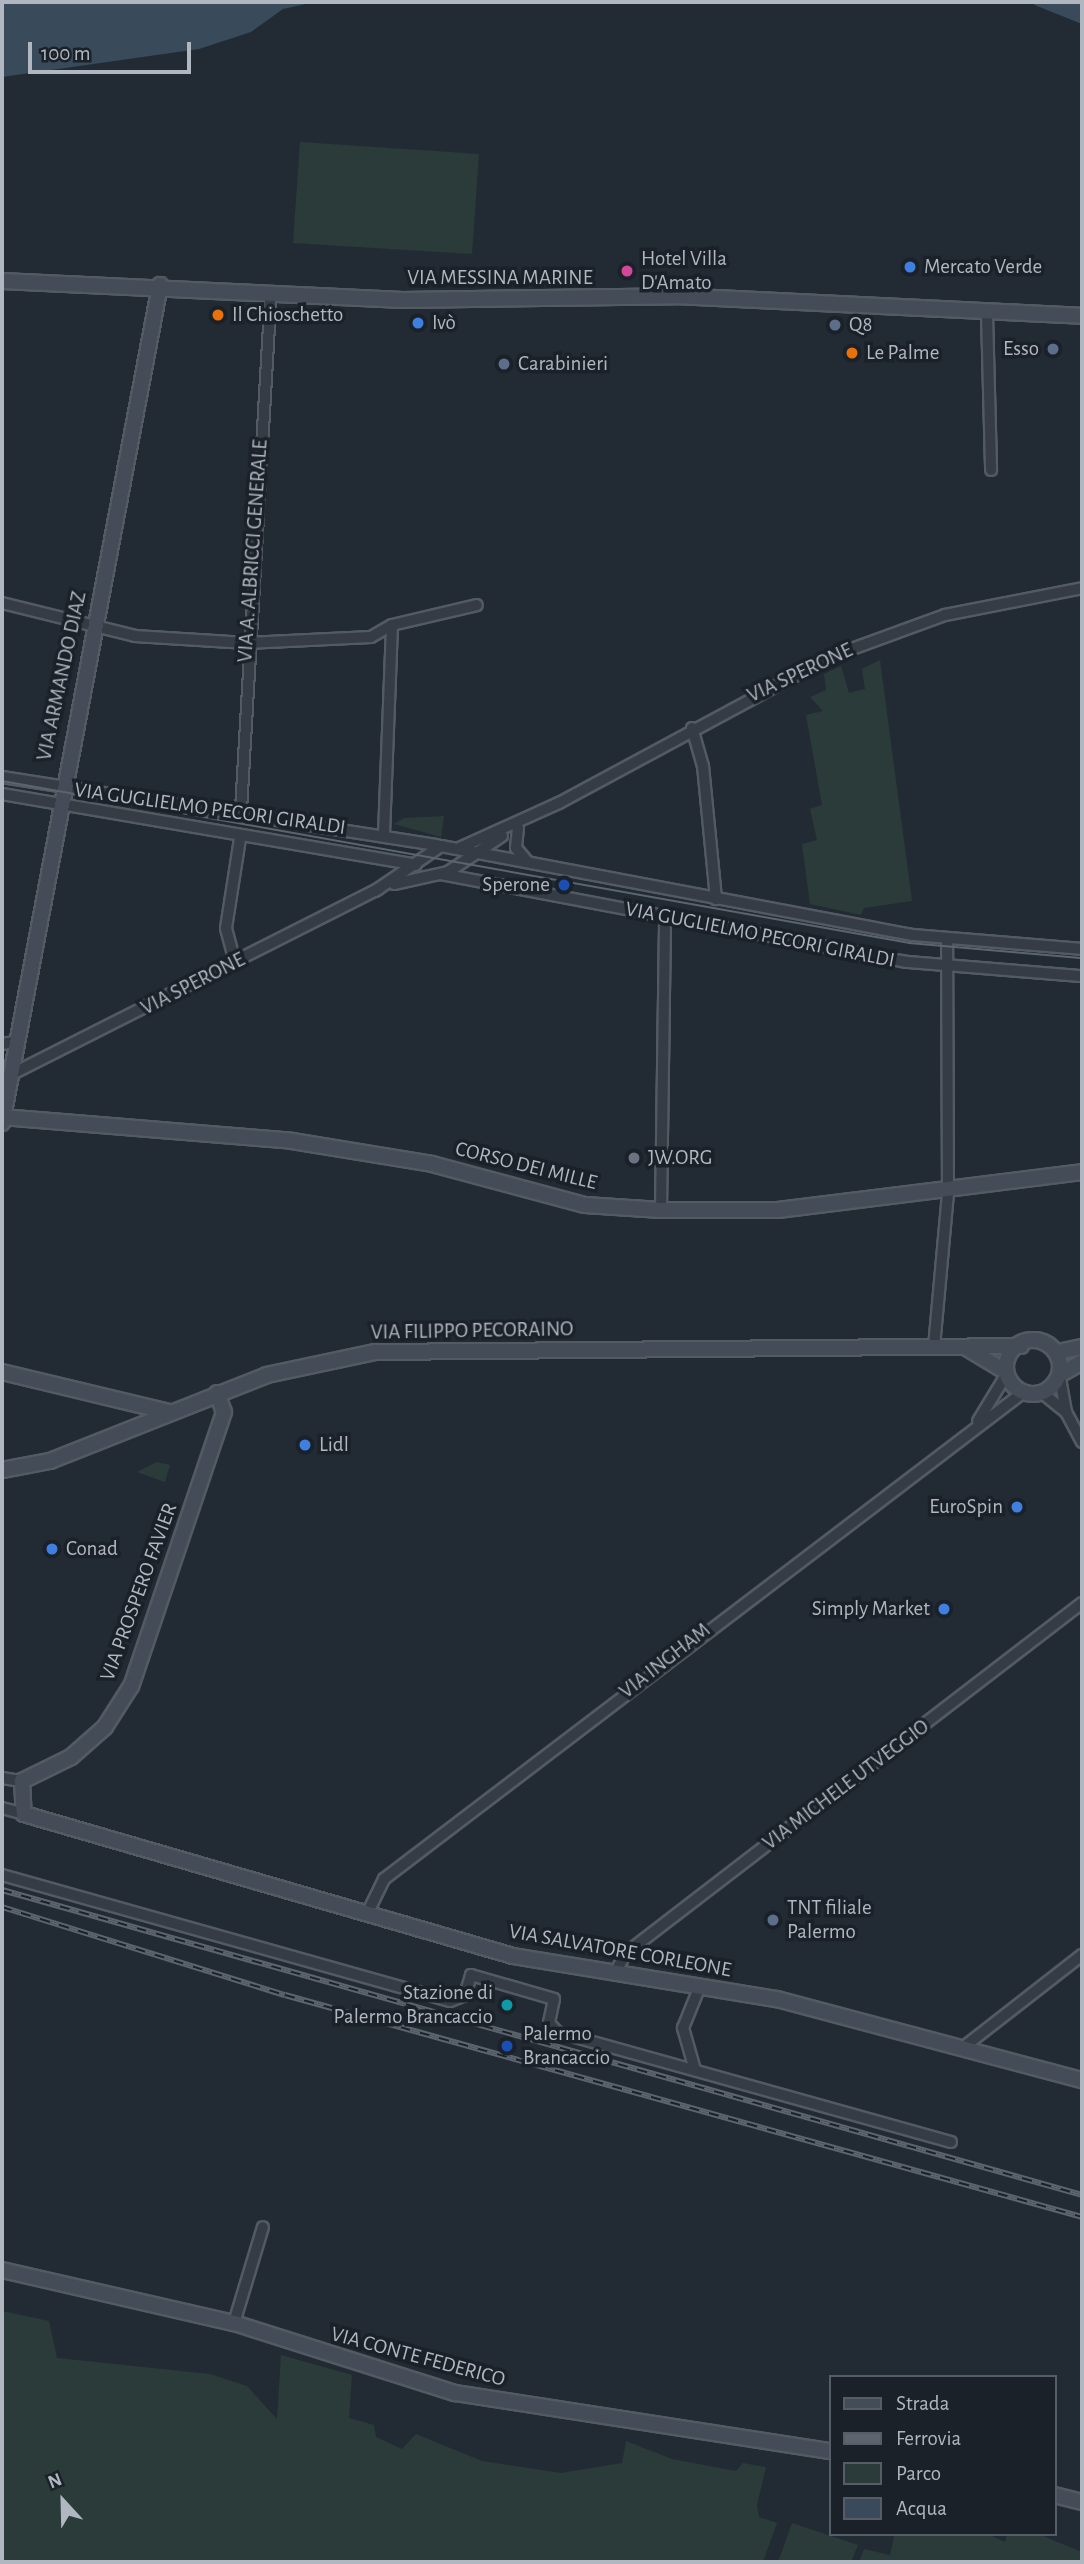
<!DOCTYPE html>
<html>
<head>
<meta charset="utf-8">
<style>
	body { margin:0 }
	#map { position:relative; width:1084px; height:2564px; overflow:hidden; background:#222b34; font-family:"Alegreya Sans",sans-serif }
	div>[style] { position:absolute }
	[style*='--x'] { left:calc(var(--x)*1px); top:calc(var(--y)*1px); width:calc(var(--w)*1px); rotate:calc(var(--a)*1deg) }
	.green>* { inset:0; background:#2a3b3a }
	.water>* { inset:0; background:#394a5b }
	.roads { filter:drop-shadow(2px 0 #535a62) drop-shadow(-2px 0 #535a62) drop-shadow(0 2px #535a62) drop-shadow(0 -2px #535a62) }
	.street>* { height:10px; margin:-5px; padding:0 5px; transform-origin:5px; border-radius:5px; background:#353c45 }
	.secondary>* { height:14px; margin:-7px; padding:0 7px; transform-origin:7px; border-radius:7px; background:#444c57 }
	.secondary>.ring { margin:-7px; padding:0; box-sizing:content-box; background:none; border:14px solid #444c57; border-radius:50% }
	.tram>* { height:2px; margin:-1px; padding:0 1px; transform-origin:1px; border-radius:1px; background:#5c646e }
	.rail>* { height:6px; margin-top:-3px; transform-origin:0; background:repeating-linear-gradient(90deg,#1b2129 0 10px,#5c646e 0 20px); box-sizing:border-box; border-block:2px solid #5c646e }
	.dots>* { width:19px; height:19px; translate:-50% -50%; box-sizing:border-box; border:4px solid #1b2129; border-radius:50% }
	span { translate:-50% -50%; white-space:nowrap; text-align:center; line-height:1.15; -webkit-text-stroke:7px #1b2129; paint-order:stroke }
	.poi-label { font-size:21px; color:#b0b7c1 }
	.left { translate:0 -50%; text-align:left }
	.right { translate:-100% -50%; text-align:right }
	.street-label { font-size:21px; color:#b0b7c1 }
	.frame { position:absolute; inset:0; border:4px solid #b0b7c1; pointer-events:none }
	.legend { position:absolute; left:829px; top:2375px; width:228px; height:161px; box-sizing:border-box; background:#1b2129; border:2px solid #575d66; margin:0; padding:9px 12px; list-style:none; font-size:21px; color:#b0b7c1 }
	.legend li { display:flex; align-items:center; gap:14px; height:35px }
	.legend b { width:35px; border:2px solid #575d66 }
	.north { position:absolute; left:28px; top:2466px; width:70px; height:70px; -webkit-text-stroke:5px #1b2129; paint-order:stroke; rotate:338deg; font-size:19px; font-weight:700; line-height:28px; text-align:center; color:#b0b7c1 }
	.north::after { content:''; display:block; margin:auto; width:24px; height:32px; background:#b0b7c1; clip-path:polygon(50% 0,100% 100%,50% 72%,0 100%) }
	.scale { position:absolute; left:28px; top:42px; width:163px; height:32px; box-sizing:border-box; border:4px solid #b0b7c1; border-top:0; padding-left:9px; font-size:21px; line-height:24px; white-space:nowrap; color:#b0b7c1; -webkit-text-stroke:5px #1b2129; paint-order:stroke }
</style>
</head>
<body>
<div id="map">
	<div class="green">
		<div style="clip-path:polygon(300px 142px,479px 154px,472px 254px,293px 243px)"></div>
		<div style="clip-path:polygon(880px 660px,912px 901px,864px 908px,861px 915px,810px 904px,802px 844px,817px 840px,810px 809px,822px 805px,806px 715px,823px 711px,810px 697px,826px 690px,824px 674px,841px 666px,849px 693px,865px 689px,862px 669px)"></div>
		<div style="clip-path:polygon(444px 816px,441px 837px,394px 824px,404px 818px)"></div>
		<div style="clip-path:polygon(157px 1462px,170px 1465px,165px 1482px,137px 1472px)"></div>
		<div style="clip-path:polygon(2px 2311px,49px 2321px,57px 2358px,210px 2374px,247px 2386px,277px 2419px,281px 2355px,352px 2375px,349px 2418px,374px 2425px,376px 2437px,402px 2449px,416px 2434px,482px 2461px,561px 2473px,622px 2463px,626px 2441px,672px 2459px,736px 2471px,743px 2463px,766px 2467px,757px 2505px,759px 2517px,777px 2523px,763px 2562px,2px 2562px)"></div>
		<div style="clip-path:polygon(792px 2523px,858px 2545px,851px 2562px,778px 2562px)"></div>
		<div style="clip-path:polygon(889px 2534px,987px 2534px,1005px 2542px,1007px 2534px,1038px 2534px,1082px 2552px,1082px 2562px,859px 2562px,864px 2549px,890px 2555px,894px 2537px)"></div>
	</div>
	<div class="water">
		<div style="clip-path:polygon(2px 2px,315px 2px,283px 9px,251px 32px,199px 49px,2px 77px)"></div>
		<div style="clip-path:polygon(1030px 2px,1082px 2px,1082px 24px,1037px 6px)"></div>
	</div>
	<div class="roads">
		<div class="street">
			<div style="--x:987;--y:314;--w:156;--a:88.5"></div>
			<div style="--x:2;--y:603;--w:137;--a:13.9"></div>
			<div style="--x:135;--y:636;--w:112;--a:3.6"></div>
			<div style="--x:247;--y:643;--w:124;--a:-2.8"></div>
			<div style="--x:371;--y:637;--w:24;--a:-30"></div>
			<div style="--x:392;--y:625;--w:87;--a:-13.2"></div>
			<div style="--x:692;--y:728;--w:40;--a:74"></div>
			<div style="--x:703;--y:766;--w:134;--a:84.4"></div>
			<div style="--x:2;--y:777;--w:441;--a:8.9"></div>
			<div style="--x:2;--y:794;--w:420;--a:9.7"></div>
			<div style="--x:241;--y:810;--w:519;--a:-86.69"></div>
			<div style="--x:518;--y:828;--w:20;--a:96"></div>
			<div style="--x:516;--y:848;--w:17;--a:50"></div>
			<div style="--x:384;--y:834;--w:209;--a:-87.8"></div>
			<div style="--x:457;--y:849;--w:112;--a:-24.3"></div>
			<div style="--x:559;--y:803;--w:308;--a:-28.3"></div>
			<div style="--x:830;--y:657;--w:122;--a:-20.1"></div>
			<div style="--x:945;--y:615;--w:140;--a:-11.1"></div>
			<div style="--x:441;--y:874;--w:474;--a:10.7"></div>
			<div style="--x:907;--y:962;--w:176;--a:4.6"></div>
			<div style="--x:394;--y:884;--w:55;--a:-12.5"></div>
			<div style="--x:448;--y:872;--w:65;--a:-33.7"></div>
			<div style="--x:375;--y:891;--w:80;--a:-34.3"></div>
			<div style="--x:441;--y:846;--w:479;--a:10.7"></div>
			<div style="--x:912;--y:935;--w:171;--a:4.7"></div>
			<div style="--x:235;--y:962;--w:35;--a:-105"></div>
			<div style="--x:226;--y:928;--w:90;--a:-81.1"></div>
			<div style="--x:2;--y:1044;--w:13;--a:-9"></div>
			<div style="--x:10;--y:1075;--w:413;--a:-26.8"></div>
			<div style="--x:661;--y:1210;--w:293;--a:-89.2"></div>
			<div style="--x:934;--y:1347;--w:154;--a:-84.8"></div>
			<div style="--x:948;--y:1194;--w:253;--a:-90.2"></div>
			<div style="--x:1060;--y:1378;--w:35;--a:80"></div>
			<div style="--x:1066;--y:1412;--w:34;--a:62"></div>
			<div style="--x:1040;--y:1391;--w:33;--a:39"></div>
			<div style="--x:978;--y:1421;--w:52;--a:-58.5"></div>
			<div style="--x:2;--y:1778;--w:20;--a:9"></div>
			<div style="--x:2;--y:1808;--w:23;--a:15"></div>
			<div style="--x:2;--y:1875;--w:465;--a:15.7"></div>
			<div style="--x:450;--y:2001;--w:16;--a:-22"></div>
			<div style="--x:465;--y:1995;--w:21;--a:-73"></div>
			<div style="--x:471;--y:1975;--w:86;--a:16.1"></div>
			<div style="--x:554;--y:1999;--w:25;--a:102"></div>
			<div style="--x:549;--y:2023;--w:12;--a:48"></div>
			<div style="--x:557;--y:2032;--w:409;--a:15.6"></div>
			<div style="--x:368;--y:1912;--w:37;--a:-64"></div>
			<div style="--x:384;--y:1879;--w:806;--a:-37.28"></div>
			<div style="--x:616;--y:1971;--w:21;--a:-61"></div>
			<div style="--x:626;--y:1953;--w:575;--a:-37.51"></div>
			<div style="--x:965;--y:2046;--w:148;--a:-37.9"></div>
			<div style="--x:695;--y:2070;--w:44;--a:-105.9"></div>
			<div style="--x:683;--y:2028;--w:45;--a:-68"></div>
			<div style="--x:234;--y:2323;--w:100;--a:-73.2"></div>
		</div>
		<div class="secondary">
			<div style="--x:2;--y:281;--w:401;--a:2.7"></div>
			<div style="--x:403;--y:300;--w:274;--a:-0.8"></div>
			<div style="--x:677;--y:296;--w:405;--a:2.8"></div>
			<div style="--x:2;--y:1117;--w:291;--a:4.7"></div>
			<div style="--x:292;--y:1141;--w:142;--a:9.3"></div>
			<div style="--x:432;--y:1164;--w:158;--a:15"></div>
			<div style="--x:585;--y:1205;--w:76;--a:3.8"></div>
			<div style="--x:661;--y:1210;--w:117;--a:0"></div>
			<div style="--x:778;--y:1210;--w:306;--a:-7.1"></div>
			<div style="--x:2;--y:1123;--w:853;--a:-79.32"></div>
			<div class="ring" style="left:1006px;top:1340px;width:40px;height:40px"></div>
			<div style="--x:965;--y:1347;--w:44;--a:31.2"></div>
			<div style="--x:1058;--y:1352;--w:25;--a:-12"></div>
			<div style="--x:2;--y:1372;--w:171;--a:13.5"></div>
			<div style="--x:1063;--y:1373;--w:22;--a:-30"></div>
			<div style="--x:217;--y:1393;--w:20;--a:70"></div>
			<div style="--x:224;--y:1412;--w:289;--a:108.7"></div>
			<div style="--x:131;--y:1686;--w:49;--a:122.4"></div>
			<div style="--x:105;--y:1727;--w:45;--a:138.6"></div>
			<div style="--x:71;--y:1757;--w:55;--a:153.9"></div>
			<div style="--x:22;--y:1781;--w:33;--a:87"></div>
			<div style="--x:24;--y:1814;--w:509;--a:16.19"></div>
			<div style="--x:513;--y:1956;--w:267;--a:9.3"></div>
			<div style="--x:777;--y:1999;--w:316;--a:14.9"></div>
			<div style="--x:2;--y:1470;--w:49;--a:-10.6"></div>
			<div style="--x:50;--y:1461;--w:233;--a:-21.6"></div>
			<div style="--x:267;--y:1375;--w:110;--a:-12"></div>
			<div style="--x:375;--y:1352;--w:646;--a:-0.53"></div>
			<div style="--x:2;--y:2270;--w:238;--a:12.9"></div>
			<div style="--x:234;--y:2323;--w:232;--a:17.6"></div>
			<div style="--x:455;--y:2393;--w:379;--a:8.8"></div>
			<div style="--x:1054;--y:2495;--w:29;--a:14"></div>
		</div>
	</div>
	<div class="tram">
		<div style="--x:2;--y:781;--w:922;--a:10.12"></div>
		<div style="--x:910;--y:943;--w:173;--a:5"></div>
	</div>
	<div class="rail">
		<div style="--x:2;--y:1890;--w:1122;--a:15.77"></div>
		<div style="--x:2;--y:1907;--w:296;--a:17.3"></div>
		<div style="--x:285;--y:1995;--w:827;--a:15.56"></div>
	</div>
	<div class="dots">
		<div style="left:910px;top:267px;background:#3f7fe0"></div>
		<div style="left:627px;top:271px;background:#d1479c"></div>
		<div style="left:218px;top:315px;background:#e8710a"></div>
		<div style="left:418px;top:323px;background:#3f7fe0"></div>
		<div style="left:835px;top:325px;background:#5c6f8a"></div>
		<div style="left:1053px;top:349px;background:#5c6f8a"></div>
		<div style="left:852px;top:353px;background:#e8710a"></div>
		<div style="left:504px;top:364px;background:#5c6f8a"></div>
		<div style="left:564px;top:885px;background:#1a4fb4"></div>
		<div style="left:634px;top:1158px;background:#6b7280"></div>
		<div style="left:305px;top:1445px;background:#3f7fe0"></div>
		<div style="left:1017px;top:1507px;background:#3f7fe0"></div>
		<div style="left:52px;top:1549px;background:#3f7fe0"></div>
		<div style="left:944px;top:1609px;background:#3f7fe0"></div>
		<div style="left:773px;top:1920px;background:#5c6f8a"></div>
		<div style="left:507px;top:2005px;background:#0f9aa8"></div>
		<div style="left:507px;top:2046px;background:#1a4fb4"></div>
	</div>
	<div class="poi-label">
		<span class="left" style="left:641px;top:271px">Hotel Villa<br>D'Amato</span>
		<span class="left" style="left:924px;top:267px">Mercato Verde</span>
		<span class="left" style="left:232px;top:315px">Il Chioschetto</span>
		<span class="left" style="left:432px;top:323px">Ivò</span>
		<span class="left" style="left:849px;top:325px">Q8</span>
		<span class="right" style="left:1039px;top:349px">Esso</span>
		<span class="left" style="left:866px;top:353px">Le Palme</span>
		<span class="left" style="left:518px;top:364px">Carabinieri</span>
		<span class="right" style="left:550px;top:885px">Sperone</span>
		<span class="left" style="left:648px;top:1158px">JW.ORG</span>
		<span class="left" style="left:319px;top:1445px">Lidl</span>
		<span class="right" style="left:1003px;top:1507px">EuroSpin</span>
		<span class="left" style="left:66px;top:1549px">Conad</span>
		<span class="right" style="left:930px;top:1609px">Simply Market</span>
		<span class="left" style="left:787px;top:1920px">TNT filiale<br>Palermo</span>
		<span class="right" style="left:493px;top:2005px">Stazione di<br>Palermo Brancaccio</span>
		<span class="left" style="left:523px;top:2046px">Palermo<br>Brancaccio</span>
	</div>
	<div class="street-label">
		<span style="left:500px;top:278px">VIA MESSINA MARINE</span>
		<span style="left:253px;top:551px;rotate:-86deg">VIA A. ALBRICCI GENERALE</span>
		<span style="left:800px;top:673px;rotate:-25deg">VIA SPERONE</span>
		<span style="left:62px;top:676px;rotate:-78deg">VIA ARMANDO DIAZ</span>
		<span style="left:210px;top:809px;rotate:8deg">VIA GUGLIELMO PECORI GIRALDI</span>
		<span style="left:760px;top:935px;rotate:11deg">VIA GUGLIELMO PECORI GIRALDI</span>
		<span style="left:193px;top:984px;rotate:-27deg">VIA SPERONE</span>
		<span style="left:526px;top:1166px;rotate:14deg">CORSO DEI MILLE</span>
		<span style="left:472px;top:1331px;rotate:-1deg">VIA FILIPPO PECORAINO</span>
		<span style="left:139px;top:1592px;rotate:-70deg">VIA PROSPERO FAVIER</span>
		<span style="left:665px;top:1661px;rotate:-38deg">VIA INGHAM</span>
		<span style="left:846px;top:1785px;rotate:-37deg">VIA MICHELE UTVEGGIO</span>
		<span style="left:620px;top:1951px;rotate:10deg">VIA SALVATORE CORLEONE</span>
		<span style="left:418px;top:2357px;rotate:15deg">VIA CONTE FEDERICO</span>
	</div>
	<div class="frame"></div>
	<ul class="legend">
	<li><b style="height:9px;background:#444c57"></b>Strada</li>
	<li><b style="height:9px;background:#5c646e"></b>Ferrovia</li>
	<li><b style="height:19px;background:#2a3b3a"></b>Parco</li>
	<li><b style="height:19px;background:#394a5b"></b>Acqua</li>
	</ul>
	<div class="north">N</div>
	<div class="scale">100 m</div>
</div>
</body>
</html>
